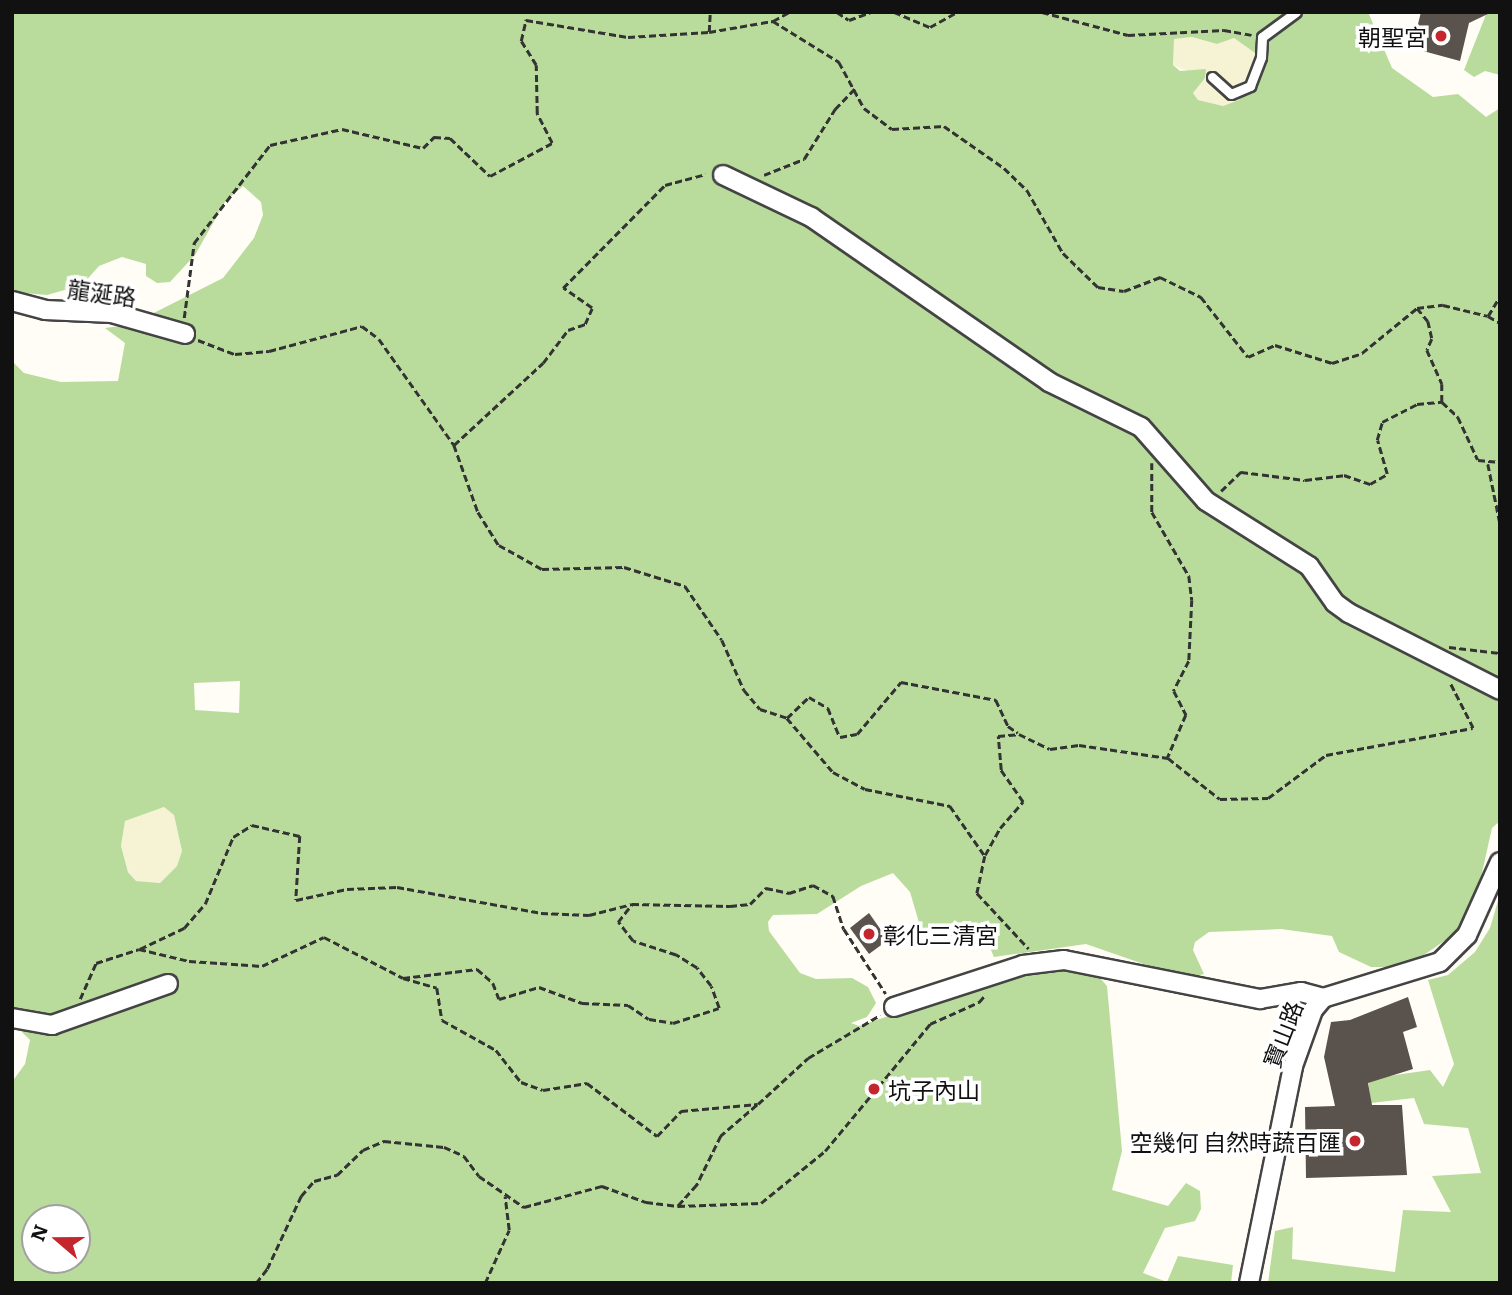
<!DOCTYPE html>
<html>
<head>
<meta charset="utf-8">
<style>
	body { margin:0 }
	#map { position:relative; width:1512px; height:1295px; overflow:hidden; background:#fffdf5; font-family:Literata,"Noto Sans TC",serif }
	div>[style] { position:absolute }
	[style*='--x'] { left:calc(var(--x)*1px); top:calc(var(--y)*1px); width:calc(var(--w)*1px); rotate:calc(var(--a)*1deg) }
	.farmland>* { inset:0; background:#f6f3d4 }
	.forest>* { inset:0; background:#b9dc9c }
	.building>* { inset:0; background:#5a524d }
	.path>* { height:2.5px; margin-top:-1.25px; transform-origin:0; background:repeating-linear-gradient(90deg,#333 0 7px,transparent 0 10.5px) }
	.roads { filter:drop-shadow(2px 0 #444) drop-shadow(-2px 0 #444) drop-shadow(0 2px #444) drop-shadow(0 -2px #444) }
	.lane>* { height:9px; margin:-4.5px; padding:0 4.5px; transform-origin:4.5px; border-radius:4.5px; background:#fff }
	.street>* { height:18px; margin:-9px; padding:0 9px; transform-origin:9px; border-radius:9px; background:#fff }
	.dots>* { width:19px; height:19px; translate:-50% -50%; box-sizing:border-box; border:4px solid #fff; border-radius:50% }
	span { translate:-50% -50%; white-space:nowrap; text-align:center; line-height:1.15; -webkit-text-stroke:7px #fff; paint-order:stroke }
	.poi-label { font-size:23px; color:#111 }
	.right { translate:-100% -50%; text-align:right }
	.left { translate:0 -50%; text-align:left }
	.street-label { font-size:23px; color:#111 }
	.frame { position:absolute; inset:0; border:14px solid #111; pointer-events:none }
	.north { position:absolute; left:21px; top:1204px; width:70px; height:70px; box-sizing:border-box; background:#fff; border:2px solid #a0a0a0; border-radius:50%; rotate:290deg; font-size:19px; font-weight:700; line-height:28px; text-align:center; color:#111 }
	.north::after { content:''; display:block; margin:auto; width:24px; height:32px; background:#c4262e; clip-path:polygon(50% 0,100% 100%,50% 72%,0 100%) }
</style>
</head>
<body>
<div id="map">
	<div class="farmland">
		<div style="clip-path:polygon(1192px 37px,1217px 44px,1234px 38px,1255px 53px,1258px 61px,1251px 86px,1239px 100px,1223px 106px,1198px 100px,1193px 93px,1205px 78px,1173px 65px,1174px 39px)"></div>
		<div style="clip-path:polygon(164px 807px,174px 815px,182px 851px,177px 866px,160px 883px,136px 881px,128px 871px,121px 846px,125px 821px)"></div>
	</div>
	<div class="forest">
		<div style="clip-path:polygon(evenodd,12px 12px,1368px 12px,1392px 68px,1433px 97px,1458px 94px,1486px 117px,1500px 108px,1500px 821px,1492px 828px,1479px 886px,1467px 918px,1450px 937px,1421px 957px,1388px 967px,1371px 967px,1339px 952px,1332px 936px,1281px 929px,1209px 932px,1195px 942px,1193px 950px,1204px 974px,1196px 976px,1178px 976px,1086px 944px,994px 957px,987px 941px,979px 937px,935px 935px,920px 926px,910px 892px,893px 873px,861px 886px,817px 914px,773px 915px,768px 922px,769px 931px,800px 973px,816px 979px,852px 978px,868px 987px,876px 1003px,867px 1017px,851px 1023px,859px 1026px,1039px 965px,1094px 971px,1107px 986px,1122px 1151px,1112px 1190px,1168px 1206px,1186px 1183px,1200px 1191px,1201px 1209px,1195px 1221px,1165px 1228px,1143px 1273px,1167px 1282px,1178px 1256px,1233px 1265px,1231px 1283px,12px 1283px,12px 1082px,25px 1064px,30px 1040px,12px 1022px,12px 361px,24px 373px,61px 382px,118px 381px,125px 343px,105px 328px,130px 325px,223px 278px,254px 238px,263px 215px,261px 202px,243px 186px,225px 202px,195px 255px,170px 282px,157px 283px,146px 276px,146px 264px,122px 257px,99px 266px,82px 285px,47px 295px,12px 292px,12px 12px,1192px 37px,1217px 44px,1234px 38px,1255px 53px,1258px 61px,1251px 86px,1239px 100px,1223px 106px,1198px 100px,1193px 93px,1205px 78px,1206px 69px,1180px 71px,1173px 65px,1174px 39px,1192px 37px,12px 12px,240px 681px,239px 713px,195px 710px,194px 683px,240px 681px,12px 12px,164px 807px,174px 815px,182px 851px,177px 866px,160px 883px,136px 881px,128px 872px,121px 846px,125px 821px,164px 807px,12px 12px,35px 1218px,77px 1218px,77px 1260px,35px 1260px,35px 1218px)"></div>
		<div style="clip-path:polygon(1487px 12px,1500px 12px,1500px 75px,1485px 71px,1474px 77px,1464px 70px)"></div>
		<div style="clip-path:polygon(1500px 894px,1500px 1283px,1268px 1283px,1275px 1231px,1293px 1227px,1292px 1259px,1395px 1272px,1403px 1210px,1451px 1212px,1432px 1176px,1481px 1173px,1468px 1128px,1424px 1124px,1414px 1098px,1371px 1103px,1368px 1079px,1430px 1070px,1443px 1087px,1454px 1064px,1428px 980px,1448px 975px,1475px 952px,1490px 928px)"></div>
	</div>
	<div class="building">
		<div style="clip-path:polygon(1421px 12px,1492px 12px,1469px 23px,1460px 61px,1412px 48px)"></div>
		<div style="clip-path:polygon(869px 913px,888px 940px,869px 954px,850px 928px)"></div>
		<div style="clip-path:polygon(1408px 997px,1417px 1027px,1403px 1032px,1413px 1069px,1368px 1083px,1372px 1105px,1402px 1105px,1407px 1175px,1306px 1178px,1305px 1107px,1335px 1106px,1324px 1057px,1331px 1022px,1350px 1020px)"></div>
	</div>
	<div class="path">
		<div style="--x:837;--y:12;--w:14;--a:34"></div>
		<div style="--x:849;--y:20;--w:23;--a:-20"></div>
		<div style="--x:894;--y:12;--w:39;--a:23"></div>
		<div style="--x:930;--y:27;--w:31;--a:-29"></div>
		<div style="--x:1042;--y:12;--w:89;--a:15"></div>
		<div style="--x:1128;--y:35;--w:96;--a:-3"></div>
		<div style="--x:1224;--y:30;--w:28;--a:10"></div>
		<div style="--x:773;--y:21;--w:18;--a:-29"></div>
		<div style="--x:709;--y:32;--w:20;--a:-87"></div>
		<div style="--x:764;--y:175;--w:43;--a:-21.8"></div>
		<div style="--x:804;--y:159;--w:59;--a:-58.2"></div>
		<div style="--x:835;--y:109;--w:30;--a:-46"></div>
		<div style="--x:1417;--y:308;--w:17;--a:50"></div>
		<div style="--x:1428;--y:321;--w:18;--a:77"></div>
		<div style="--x:1432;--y:339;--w:12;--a:114"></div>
		<div style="--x:1427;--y:350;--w:37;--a:66"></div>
		<div style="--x:1442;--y:384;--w:18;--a:90"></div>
		<div style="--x:1417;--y:308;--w:26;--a:-7"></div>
		<div style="--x:1443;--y:305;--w:46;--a:13.7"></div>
		<div style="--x:1488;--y:316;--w:23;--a:-59"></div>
		<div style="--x:1488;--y:316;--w:14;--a:30"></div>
		<div style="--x:184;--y:318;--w:76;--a:-82.4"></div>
		<div style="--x:194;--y:243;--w:124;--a:-52.2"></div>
		<div style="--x:270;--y:145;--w:74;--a:-12.5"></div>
		<div style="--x:342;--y:129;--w:83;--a:13.2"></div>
		<div style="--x:423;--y:148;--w:16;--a:-45"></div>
		<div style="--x:434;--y:137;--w:16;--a:4"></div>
		<div style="--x:450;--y:138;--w:55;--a:43.5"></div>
		<div style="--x:490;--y:176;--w:70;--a:-28"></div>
		<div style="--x:552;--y:143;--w:34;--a:-117"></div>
		<div style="--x:537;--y:113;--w:48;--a:-91.2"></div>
		<div style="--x:536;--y:65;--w:28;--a:-122"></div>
		<div style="--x:521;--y:41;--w:22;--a:-77"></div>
		<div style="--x:526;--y:20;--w:103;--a:9.5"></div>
		<div style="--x:628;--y:37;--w:81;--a:-3.5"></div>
		<div style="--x:709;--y:32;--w:65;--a:-9.8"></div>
		<div style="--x:773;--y:21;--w:78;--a:31.8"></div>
		<div style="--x:839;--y:62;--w:52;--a:61.5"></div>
		<div style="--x:864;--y:108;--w:35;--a:37"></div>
		<div style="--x:892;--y:129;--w:52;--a:-3.3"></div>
		<div style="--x:944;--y:126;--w:73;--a:35"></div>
		<div style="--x:1004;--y:168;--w:32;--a:44"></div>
		<div style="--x:1027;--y:190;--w:73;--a:60.3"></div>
		<div style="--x:1063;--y:253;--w:49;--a:44.2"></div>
		<div style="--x:1098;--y:287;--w:26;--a:9"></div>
		<div style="--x:1124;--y:291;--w:39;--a:-21"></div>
		<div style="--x:1160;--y:277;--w:46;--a:26"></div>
		<div style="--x:1201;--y:297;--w:76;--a:51.9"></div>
		<div style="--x:1248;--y:357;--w:30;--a:-24"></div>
		<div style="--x:1275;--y:345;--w:60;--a:17.5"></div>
		<div style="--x:1332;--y:363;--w:32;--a:-18"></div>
		<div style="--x:1362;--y:353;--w:71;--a:-39.3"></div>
		<div style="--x:198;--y:340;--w:40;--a:21"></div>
		<div style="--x:235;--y:354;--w:34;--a:-5"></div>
		<div style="--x:269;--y:351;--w:96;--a:-15"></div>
		<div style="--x:362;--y:326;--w:21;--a:37"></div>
		<div style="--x:379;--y:339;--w:130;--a:54.7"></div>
		<div style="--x:454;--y:445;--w:71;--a:70.3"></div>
		<div style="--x:478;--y:512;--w:39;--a:58"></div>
		<div style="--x:499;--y:545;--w:49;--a:29.2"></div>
		<div style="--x:542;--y:569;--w:82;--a:-1.4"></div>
		<div style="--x:624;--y:567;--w:64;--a:17.3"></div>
		<div style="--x:685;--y:586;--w:65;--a:55.6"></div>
		<div style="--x:722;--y:640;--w:55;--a:66.3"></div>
		<div style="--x:744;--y:690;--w:25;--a:50"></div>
		<div style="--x:760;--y:709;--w:28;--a:18"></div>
		<div style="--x:787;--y:718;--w:71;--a:49.6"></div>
		<div style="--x:833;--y:772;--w:36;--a:28"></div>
		<div style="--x:865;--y:789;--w:87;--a:11.3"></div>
		<div style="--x:950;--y:806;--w:61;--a:55"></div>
		<div style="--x:985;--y:856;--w:38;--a:102"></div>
		<div style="--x:977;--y:893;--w:76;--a:47.1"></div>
		<div style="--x:454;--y:445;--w:121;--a:-42.7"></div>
		<div style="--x:543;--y:363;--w:41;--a:-52.9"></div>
		<div style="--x:568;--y:330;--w:18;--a:-19"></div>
		<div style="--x:585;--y:324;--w:17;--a:-66"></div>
		<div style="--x:592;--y:308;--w:35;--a:-145"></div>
		<div style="--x:563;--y:288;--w:145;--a:-45.3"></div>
		<div style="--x:665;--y:185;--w:42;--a:-15"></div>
		<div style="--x:1152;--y:463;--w:49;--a:90"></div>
		<div style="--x:1152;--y:512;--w:74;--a:60"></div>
		<div style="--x:1189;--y:576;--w:24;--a:83"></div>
		<div style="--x:1192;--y:600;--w:61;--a:92.8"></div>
		<div style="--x:1189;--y:661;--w:34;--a:117"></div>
		<div style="--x:1174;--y:691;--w:27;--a:63"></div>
		<div style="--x:1186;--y:715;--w:46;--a:113.2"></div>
		<div style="--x:1488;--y:464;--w:60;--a:78.5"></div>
		<div style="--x:1221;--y:491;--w:28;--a:-44"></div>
		<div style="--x:1241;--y:472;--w:64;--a:7.1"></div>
		<div style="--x:1305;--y:480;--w:39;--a:-7"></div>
		<div style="--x:1344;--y:475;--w:28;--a:19"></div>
		<div style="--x:1370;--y:484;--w:20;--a:-30"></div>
		<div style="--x:1387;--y:474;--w:35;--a:-106"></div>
		<div style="--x:1377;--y:440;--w:19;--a:-74"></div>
		<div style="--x:1382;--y:422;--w:39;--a:-27"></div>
		<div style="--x:1417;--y:404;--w:25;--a:-5"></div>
		<div style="--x:1442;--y:402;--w:22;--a:43"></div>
		<div style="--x:1458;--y:417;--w:47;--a:65.1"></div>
		<div style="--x:1478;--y:460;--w:22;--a:5"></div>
		<div style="--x:1449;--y:647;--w:51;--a:6.7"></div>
		<div style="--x:787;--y:718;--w:30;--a:-44"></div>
		<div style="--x:809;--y:697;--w:22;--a:30"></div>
		<div style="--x:828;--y:708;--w:31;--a:68"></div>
		<div style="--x:840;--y:737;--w:17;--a:-10"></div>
		<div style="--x:857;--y:734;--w:68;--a:-49.8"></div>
		<div style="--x:901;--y:682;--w:97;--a:10.7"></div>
		<div style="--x:996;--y:700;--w:29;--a:65"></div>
		<div style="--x:1008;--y:726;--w:12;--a:35"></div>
		<div style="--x:985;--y:855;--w:31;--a:-61"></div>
		<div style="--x:1000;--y:828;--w:35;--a:-49"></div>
		<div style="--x:1023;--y:802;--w:39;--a:-125"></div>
		<div style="--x:1001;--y:770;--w:34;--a:-95"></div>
		<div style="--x:998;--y:736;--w:21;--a:-5"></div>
		<div style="--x:1019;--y:734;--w:34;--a:26"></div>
		<div style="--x:1050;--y:749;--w:29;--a:-8"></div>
		<div style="--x:1079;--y:745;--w:90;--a:8.3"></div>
		<div style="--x:1168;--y:758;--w:66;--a:38.3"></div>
		<div style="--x:1220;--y:799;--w:48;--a:-1.2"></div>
		<div style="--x:1268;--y:798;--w:72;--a:-36.6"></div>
		<div style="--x:1326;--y:755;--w:149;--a:-10.4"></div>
		<div style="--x:1473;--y:728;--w:51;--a:-117.1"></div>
		<div style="--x:140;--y:949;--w:49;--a:-25.5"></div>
		<div style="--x:184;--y:928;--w:32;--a:-49"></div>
		<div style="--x:205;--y:904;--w:73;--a:-67.3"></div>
		<div style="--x:233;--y:837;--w:22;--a:-32"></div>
		<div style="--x:252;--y:825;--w:49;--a:12.9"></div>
		<div style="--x:300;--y:836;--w:64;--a:93.6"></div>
		<div style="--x:296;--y:900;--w:52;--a:-12.2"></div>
		<div style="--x:347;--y:889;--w:50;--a:-2.3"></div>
		<div style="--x:397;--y:887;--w:146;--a:10.2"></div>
		<div style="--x:541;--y:913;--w:48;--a:2.4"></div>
		<div style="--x:589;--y:915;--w:44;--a:-14.3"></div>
		<div style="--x:403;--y:978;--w:75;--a:-6.9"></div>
		<div style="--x:477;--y:969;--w:21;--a:41"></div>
		<div style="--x:493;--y:983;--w:17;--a:69"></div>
		<div style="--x:499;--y:999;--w:42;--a:-16.7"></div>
		<div style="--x:539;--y:987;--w:46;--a:20.4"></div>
		<div style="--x:582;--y:1003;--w:46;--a:2.5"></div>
		<div style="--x:628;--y:1005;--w:25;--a:34"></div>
		<div style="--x:649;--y:1019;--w:24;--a:9"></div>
		<div style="--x:673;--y:1023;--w:48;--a:-18.1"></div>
		<div style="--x:719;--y:1008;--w:23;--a:-110"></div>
		<div style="--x:711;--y:986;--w:23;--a:-128"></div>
		<div style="--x:697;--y:968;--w:25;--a:-148"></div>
		<div style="--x:676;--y:955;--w:45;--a:-162"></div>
		<div style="--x:633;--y:941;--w:24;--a:-128"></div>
		<div style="--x:618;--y:922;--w:23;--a:-52"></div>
		<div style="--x:632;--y:904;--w:98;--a:1.2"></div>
		<div style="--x:730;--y:906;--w:20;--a:-6"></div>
		<div style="--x:750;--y:904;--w:23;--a:-45"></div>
		<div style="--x:766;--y:888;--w:24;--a:12"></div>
		<div style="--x:789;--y:893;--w:25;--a:-18"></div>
		<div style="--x:813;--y:885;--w:23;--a:29"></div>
		<div style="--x:833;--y:896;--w:35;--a:72"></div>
		<div style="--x:844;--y:929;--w:77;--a:57.1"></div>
		<div style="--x:80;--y:999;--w:39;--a:-66"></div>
		<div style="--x:96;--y:963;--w:45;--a:-18"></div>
		<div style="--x:139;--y:949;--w:51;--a:13.5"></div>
		<div style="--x:189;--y:961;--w:73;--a:3.9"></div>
		<div style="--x:262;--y:966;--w:68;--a:-25.1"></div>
		<div style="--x:324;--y:937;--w:89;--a:27.4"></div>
		<div style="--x:403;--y:978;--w:35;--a:16"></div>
		<div style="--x:437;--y:988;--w:32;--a:81"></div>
		<div style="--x:442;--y:1020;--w:62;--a:29.1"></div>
		<div style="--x:496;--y:1050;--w:41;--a:52"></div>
		<div style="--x:521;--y:1082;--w:23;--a:20"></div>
		<div style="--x:543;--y:1090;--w:45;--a:-9"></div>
		<div style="--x:587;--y:1083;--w:88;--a:37.1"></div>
		<div style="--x:657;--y:1136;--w:35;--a:-46"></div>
		<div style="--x:681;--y:1111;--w:77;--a:-5.2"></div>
		<div style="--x:758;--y:1104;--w:68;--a:-42.6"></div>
		<div style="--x:808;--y:1058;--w:84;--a:-30.8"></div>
		<div style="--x:757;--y:1105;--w:48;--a:139.3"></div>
		<div style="--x:721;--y:1136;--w:55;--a:116.1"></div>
		<div style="--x:697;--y:1185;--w:28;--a:132"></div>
		<div style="--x:678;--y:1206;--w:83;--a:-2.1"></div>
		<div style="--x:761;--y:1203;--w:82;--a:-39.1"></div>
		<div style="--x:825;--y:1151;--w:165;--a:-50.4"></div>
		<div style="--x:930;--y:1024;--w:54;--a:-24.2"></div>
		<div style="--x:979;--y:1002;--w:9;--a:-49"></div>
		<div style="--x:256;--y:1283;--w:18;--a:-52"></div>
		<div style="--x:267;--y:1269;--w:81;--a:-65"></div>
		<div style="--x:301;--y:1196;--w:20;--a:-49"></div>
		<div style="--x:314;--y:1181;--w:24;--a:-15"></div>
		<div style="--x:337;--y:1175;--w:36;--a:-44"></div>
		<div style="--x:363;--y:1150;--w:23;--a:-23"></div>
		<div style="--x:384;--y:1141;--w:60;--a:5.7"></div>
		<div style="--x:444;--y:1147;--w:22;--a:24"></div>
		<div style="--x:464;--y:1156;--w:25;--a:53"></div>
		<div style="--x:479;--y:1176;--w:55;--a:34.6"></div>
		<div style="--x:524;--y:1207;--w:81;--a:-15.1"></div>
		<div style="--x:602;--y:1186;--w:47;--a:20"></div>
		<div style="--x:646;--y:1202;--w:32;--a:7"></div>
		<div style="--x:485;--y:1283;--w:58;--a:-65.6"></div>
		<div style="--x:509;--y:1230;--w:34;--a:-97"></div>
	</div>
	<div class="roads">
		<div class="lane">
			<div style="--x:1212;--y:77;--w:25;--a:42"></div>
			<div style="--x:1231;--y:94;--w:21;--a:-23"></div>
			<div style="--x:1250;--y:86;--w:31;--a:-69"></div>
			<div style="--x:1261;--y:57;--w:20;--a:-87"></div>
			<div style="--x:1262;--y:37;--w:42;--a:-36.3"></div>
		</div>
		<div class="street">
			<div style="--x:723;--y:175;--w:98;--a:25.5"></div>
			<div style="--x:811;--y:217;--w:290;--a:34.7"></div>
			<div style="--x:1049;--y:382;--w:102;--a:26.1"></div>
			<div style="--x:1141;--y:427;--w:98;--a:48.7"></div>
			<div style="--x:1206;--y:501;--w:122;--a:32.3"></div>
			<div style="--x:1309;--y:566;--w:45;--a:54.9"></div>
			<div style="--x:1335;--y:603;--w:17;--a:36"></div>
			<div style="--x:1349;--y:613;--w:169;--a:27"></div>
			<div style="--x:12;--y:301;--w:34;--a:15"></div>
			<div style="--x:45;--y:310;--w:67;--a:2.6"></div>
			<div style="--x:112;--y:313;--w:76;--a:16"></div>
			<div style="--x:894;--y:1007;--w:136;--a:-18"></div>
			<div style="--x:1023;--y:965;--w:41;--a:-7"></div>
			<div style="--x:1064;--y:960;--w:200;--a:11.3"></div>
			<div style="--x:1260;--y:999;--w:42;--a:-9.7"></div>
			<div style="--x:1301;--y:992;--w:23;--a:15"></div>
			<div style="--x:12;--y:1018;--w:41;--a:9.9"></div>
			<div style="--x:52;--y:1025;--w:123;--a:-19.5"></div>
			<div style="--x:1249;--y:1283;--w:221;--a:-78.5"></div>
			<div style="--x:1293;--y:1066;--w:59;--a:-70.3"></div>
			<div style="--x:1313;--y:1010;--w:16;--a:-50"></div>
			<div style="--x:1323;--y:998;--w:122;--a:-17.1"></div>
			<div style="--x:1440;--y:962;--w:38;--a:-45"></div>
			<div style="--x:1467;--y:935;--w:80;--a:-65.7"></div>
		</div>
	</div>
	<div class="dots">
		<div style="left:1441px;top:36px;background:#c4262e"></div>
		<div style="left:869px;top:934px;background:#c4262e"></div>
		<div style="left:874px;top:1089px;background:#c4262e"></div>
		<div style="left:1355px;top:1141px;background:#c4262e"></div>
	</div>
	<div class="poi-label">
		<span class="right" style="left:1427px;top:36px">朝聖宮</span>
		<span class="left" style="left:883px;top:934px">彰化三清宮</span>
		<span class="left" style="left:888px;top:1089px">坑子內山</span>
		<span class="right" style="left:1341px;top:1141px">空幾何 自然時蔬百匯</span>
	</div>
	<div class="street-label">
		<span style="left:102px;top:292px;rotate:8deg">龍涎路</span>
		<span style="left:1282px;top:1034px;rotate:-69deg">寶山路</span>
	</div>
	<div class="frame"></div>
	<div class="north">N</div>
</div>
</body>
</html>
